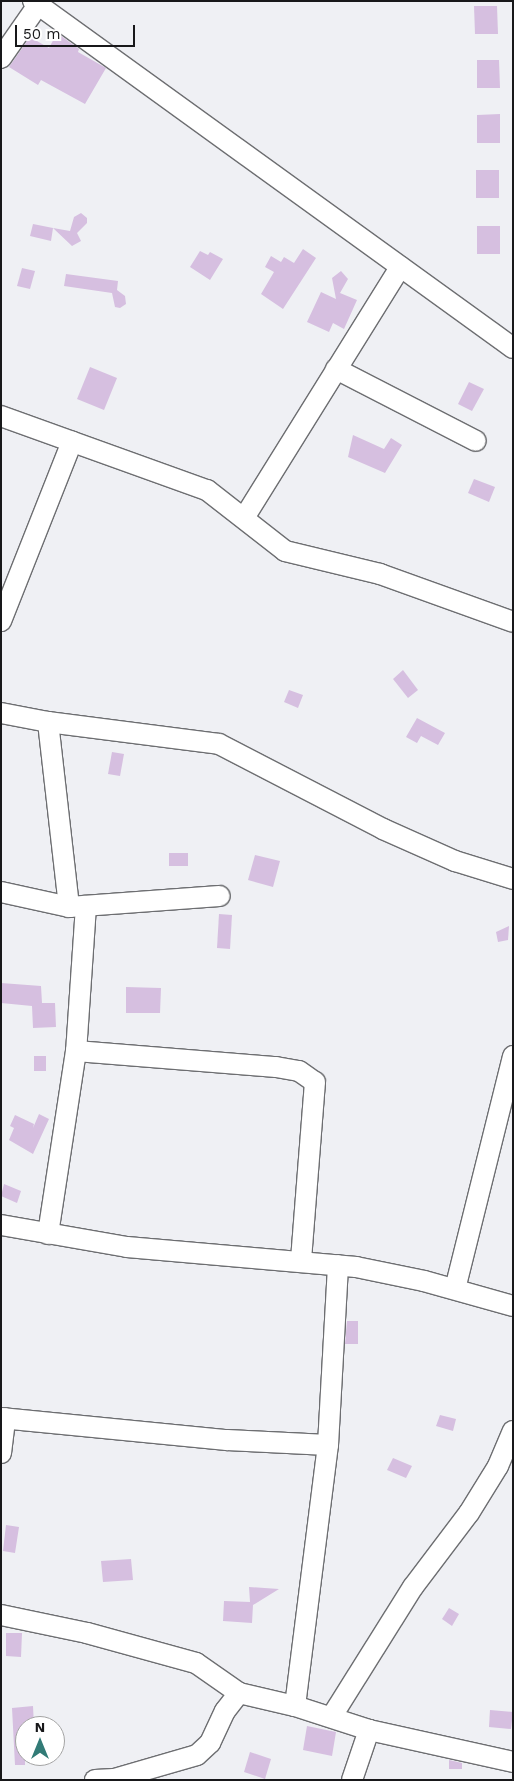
<!DOCTYPE html>
<html>
<head>
<meta charset="utf-8">
<style>
	body { margin:0 }
	#map { position:relative; width:514px; height:1781px; overflow:hidden; background:#eff0f4; font-family:"Work Sans",sans-serif }
	div>[style] { position:absolute }
	[style*='--x'] { left:calc(var(--x)*1px); top:calc(var(--y)*1px); width:calc(var(--w)*1px); rotate:calc(var(--a)*1deg) }
	.building>* { inset:0; background:#d6bfe0 }
	.roads { filter:drop-shadow(1px 0 #6d6e71) drop-shadow(-1px 0 #6d6e71) drop-shadow(0 1px #6d6e71) drop-shadow(0 -1px #6d6e71) }
	.minor>* { height:20px; margin:-10px; padding:0 10px; transform-origin:10px; border-radius:10px; background:#fff }
	span { translate:-50% -50%; white-space:nowrap; text-align:center; line-height:1.15; -webkit-text-stroke:4px #fff; paint-order:stroke }
	.frame { position:absolute; inset:0; border:2px solid #18181a; pointer-events:none }
	.north { position:absolute; left:15px; top:1716px; width:50px; height:50px; box-sizing:border-box; background:#fff; border:1px solid #a3a3a3; border-radius:50%; rotate:0deg; font-size:14px; font-weight:700; line-height:20px; text-align:center; color:#18181a }
	.north::after { content:''; display:block; margin:auto; width:18px; height:22px; background:#327b77; clip-path:polygon(50% 0,100% 100%,50% 72%,0 100%) }
	.scale { position:absolute; left:15px; top:25px; width:120px; height:22px; box-sizing:border-box; border:2px solid #18181a; border-top:0; padding-left:6px; font-size:15px; line-height:18px; white-space:nowrap; color:#18181a; -webkit-text-stroke:4px #fff; paint-order:stroke }
</style>
</head>
<body>
<div id="map">
	<div class="building">
		<div style="clip-path:polygon(474px 6px,497px 6px,498px 34px,475px 34px)"></div>
		<div style="clip-path:polygon(57px 33px,79px 49px,78px 52px,106px 68px,85px 104px,41px 80px,38px 85px,9px 67px,30px 37px,49px 48px)"></div>
		<div style="clip-path:polygon(477px 60px,499px 60px,500px 88px,477px 88px)"></div>
		<div style="clip-path:polygon(500px 114px,500px 143px,477px 143px,477px 115px)"></div>
		<div style="clip-path:polygon(476px 170px,499px 170px,499px 198px,476px 198px)"></div>
		<div style="clip-path:polygon(81px 213px,87px 218px,87px 223px,77px 233px,81px 241px,72px 246px,53px 228px,70px 231px,74px 217px)"></div>
		<div style="clip-path:polygon(33px 224px,53px 228px,51px 241px,30px 236px)"></div>
		<div style="clip-path:polygon(477px 226px,500px 226px,500px 254px,477px 254px)"></div>
		<div style="clip-path:polygon(303px 249px,316px 258px,283px 309px,261px 294px,274px 272px,265px 267px,271px 256px,281px 262px,284px 257px,294px 263px)"></div>
		<div style="clip-path:polygon(200px 251px,208px 255px,210px 252px,223px 259px,210px 280px,190px 267px)"></div>
		<div style="clip-path:polygon(22px 268px,35px 271px,30px 289px,17px 286px)"></div>
		<div style="clip-path:polygon(341px 271px,348px 279px,340px 293px,357px 300px,344px 329px,333px 323px,329px 332px,307px 322px,321px 292px,336px 299px,332px 278px)"></div>
		<div style="clip-path:polygon(66px 274px,118px 281px,117px 290px,125px 296px,126px 304px,120px 308px,115px 307px,112px 293px,64px 286px)"></div>
		<div style="clip-path:polygon(90px 367px,117px 378px,104px 410px,77px 399px)"></div>
		<div style="clip-path:polygon(469px 382px,484px 389px,472px 411px,458px 404px)"></div>
		<div style="clip-path:polygon(353px 435px,384px 449px,391px 438px,402px 445px,385px 473px,348px 457px)"></div>
		<div style="clip-path:polygon(474px 479px,495px 487px,489px 502px,468px 493px)"></div>
		<div style="clip-path:polygon(403px 670px,418px 690px,408px 698px,393px 679px)"></div>
		<div style="clip-path:polygon(289px 690px,303px 695px,298px 708px,284px 702px)"></div>
		<div style="clip-path:polygon(417px 718px,445px 733px,438px 745px,421px 736px,417px 743px,406px 737px)"></div>
		<div style="clip-path:polygon(112px 752px,124px 754px,120px 776px,108px 774px)"></div>
		<div style="clip-path:polygon(169px 853px,188px 853px,188px 866px,169px 866px)"></div>
		<div style="clip-path:polygon(255px 855px,280px 861px,273px 887px,248px 880px)"></div>
		<div style="clip-path:polygon(219px 914px,232px 915px,230px 949px,217px 948px)"></div>
		<div style="clip-path:polygon(509px 926px,508px 940px,498px 942px,496px 932px)"></div>
		<div style="clip-path:polygon(1px 983px,41px 986px,42px 1003px,55px 1003px,56px 1027px,33px 1028px,32px 1006px,1px 1003px)"></div>
		<div style="clip-path:polygon(126px 987px,161px 988px,160px 1013px,126px 1013px)"></div>
		<div style="clip-path:polygon(34px 1056px,46px 1056px,46px 1071px,34px 1071px)"></div>
		<div style="clip-path:polygon(39px 1114px,49px 1119px,33px 1154px,9px 1140px,14px 1128px,10px 1126px,15px 1115px,34px 1124px,33px 1128px)"></div>
		<div style="clip-path:polygon(4px 1184px,21px 1191px,17px 1203px,1px 1196px)"></div>
		<div style="clip-path:polygon(347px 1321px,358px 1321px,358px 1344px,345px 1344px)"></div>
		<div style="clip-path:polygon(440px 1415px,456px 1419px,453px 1431px,436px 1426px)"></div>
		<div style="clip-path:polygon(393px 1458px,412px 1466px,406px 1478px,387px 1470px)"></div>
		<div style="clip-path:polygon(6px 1525px,19px 1527px,15px 1553px,3px 1551px)"></div>
		<div style="clip-path:polygon(131px 1559px,133px 1580px,103px 1582px,101px 1561px)"></div>
		<div style="clip-path:polygon(249px 1587px,279px 1589px,253px 1605px,252px 1623px,223px 1621px,224px 1601px,250px 1602px)"></div>
		<div style="clip-path:polygon(449px 1608px,459px 1614px,452px 1626px,442px 1619px)"></div>
		<div style="clip-path:polygon(6px 1633px,22px 1633px,21px 1657px,6px 1656px)"></div>
		<div style="clip-path:polygon(33px 1706px,34px 1726px,25px 1726px,25px 1765px,15px 1765px,12px 1708px)"></div>
		<div style="clip-path:polygon(490px 1710px,513px 1712px,511px 1729px,489px 1727px)"></div>
		<div style="clip-path:polygon(307px 1726px,336px 1732px,332px 1756px,303px 1750px)"></div>
		<div style="clip-path:polygon(250px 1752px,271px 1759px,265px 1779px,244px 1772px)"></div>
		<div style="clip-path:polygon(449px 1760px,462px 1763px,462px 1769px,449px 1769px)"></div>
	</div>
	<div class="roads">
		<div class="minor">
			<div style="--x:33;--y:1;--w:592;--a:35.86"></div>
			<div style="--x:1;--y:58;--w:65;--a:-55.1"></div>
			<div style="--x:336;--y:369;--w:157;--a:27.2"></div>
			<div style="--x:1;--y:416;--w:219;--a:19.8"></div>
			<div style="--x:207;--y:490;--w:99;--a:38"></div>
			<div style="--x:285;--y:551;--w:98;--a:13.6"></div>
			<div style="--x:380;--y:574;--w:141;--a:19.8"></div>
			<div style="--x:244;--y:518;--w:296;--a:-58.1"></div>
			<div style="--x:1;--y:621;--w:193;--a:-68.4"></div>
			<div style="--x:1;--y:713;--w:48;--a:10.8"></div>
			<div style="--x:48;--y:722;--w:172;--a:7.3"></div>
			<div style="--x:219;--y:744;--w:185;--a:27.4"></div>
			<div style="--x:383;--y:829;--w:79;--a:24"></div>
			<div style="--x:455;--y:861;--w:61;--a:17.2"></div>
			<div style="--x:48;--y:722;--w:186;--a:83.5"></div>
			<div style="--x:1;--y:892;--w:70;--a:12.4"></div>
			<div style="--x:69;--y:907;--w:151;--a:-4.2"></div>
			<div style="--x:86;--y:906;--w:145;--a:93.9"></div>
			<div style="--x:76;--y:1051;--w:201;--a:4.6"></div>
			<div style="--x:276;--y:1067;--w:23;--a:10"></div>
			<div style="--x:299;--y:1071;--w:19;--a:35"></div>
			<div style="--x:315;--y:1082;--w:180;--a:94.5"></div>
			<div style="--x:1;--y:1225;--w:128;--a:9.9"></div>
			<div style="--x:127;--y:1247;--w:230;--a:5"></div>
			<div style="--x:356;--y:1267;--w:69;--a:11.6"></div>
			<div style="--x:424;--y:1281;--w:92;--a:15.7"></div>
			<div style="--x:48;--y:1234;--w:185;--a:-81.3"></div>
			<div style="--x:455;--y:1289;--w:240;--a:-76"></div>
			<div style="--x:1;--y:1418;--w:227;--a:5.6"></div>
			<div style="--x:227;--y:1440;--w:101;--a:2.8"></div>
			<div style="--x:1;--y:1453;--w:35;--a:-83"></div>
			<div style="--x:1;--y:1615;--w:88;--a:11.8"></div>
			<div style="--x:87;--y:1633;--w:113;--a:15.4"></div>
			<div style="--x:196;--y:1663;--w:52;--a:34.9"></div>
			<div style="--x:295;--y:1706;--w:263;--a:-82.8"></div>
			<div style="--x:328;--y:1445;--w:180;--a:-86.8"></div>
			<div style="--x:332;--y:1716;--w:152;--a:-57.9"></div>
			<div style="--x:413;--y:1587;--w:93;--a:-52.9"></div>
			<div style="--x:469;--y:1513;--w:55;--a:-58.3"></div>
			<div style="--x:498;--y:1466;--w:38;--a:-67"></div>
			<div style="--x:95;--y:1780;--w:19;--a:-3"></div>
			<div style="--x:114;--y:1779;--w:86;--a:-16.1"></div>
			<div style="--x:197;--y:1755;--w:18;--a:-43"></div>
			<div style="--x:210;--y:1743;--w:35;--a:-65"></div>
			<div style="--x:225;--y:1711;--w:23;--a:-52"></div>
			<div style="--x:239;--y:1693;--w:57;--a:13.1"></div>
			<div style="--x:295;--y:1706;--w:78;--a:18"></div>
			<div style="--x:369;--y:1730;--w:148;--a:12.5"></div>
			<div style="--x:352;--y:1780;--w:53;--a:-71.2"></div>
		</div>
	</div>
	<div class="frame"></div>
	<div class="north">N</div>
	<div class="scale">50 m</div>
</div>
</body>
</html>
